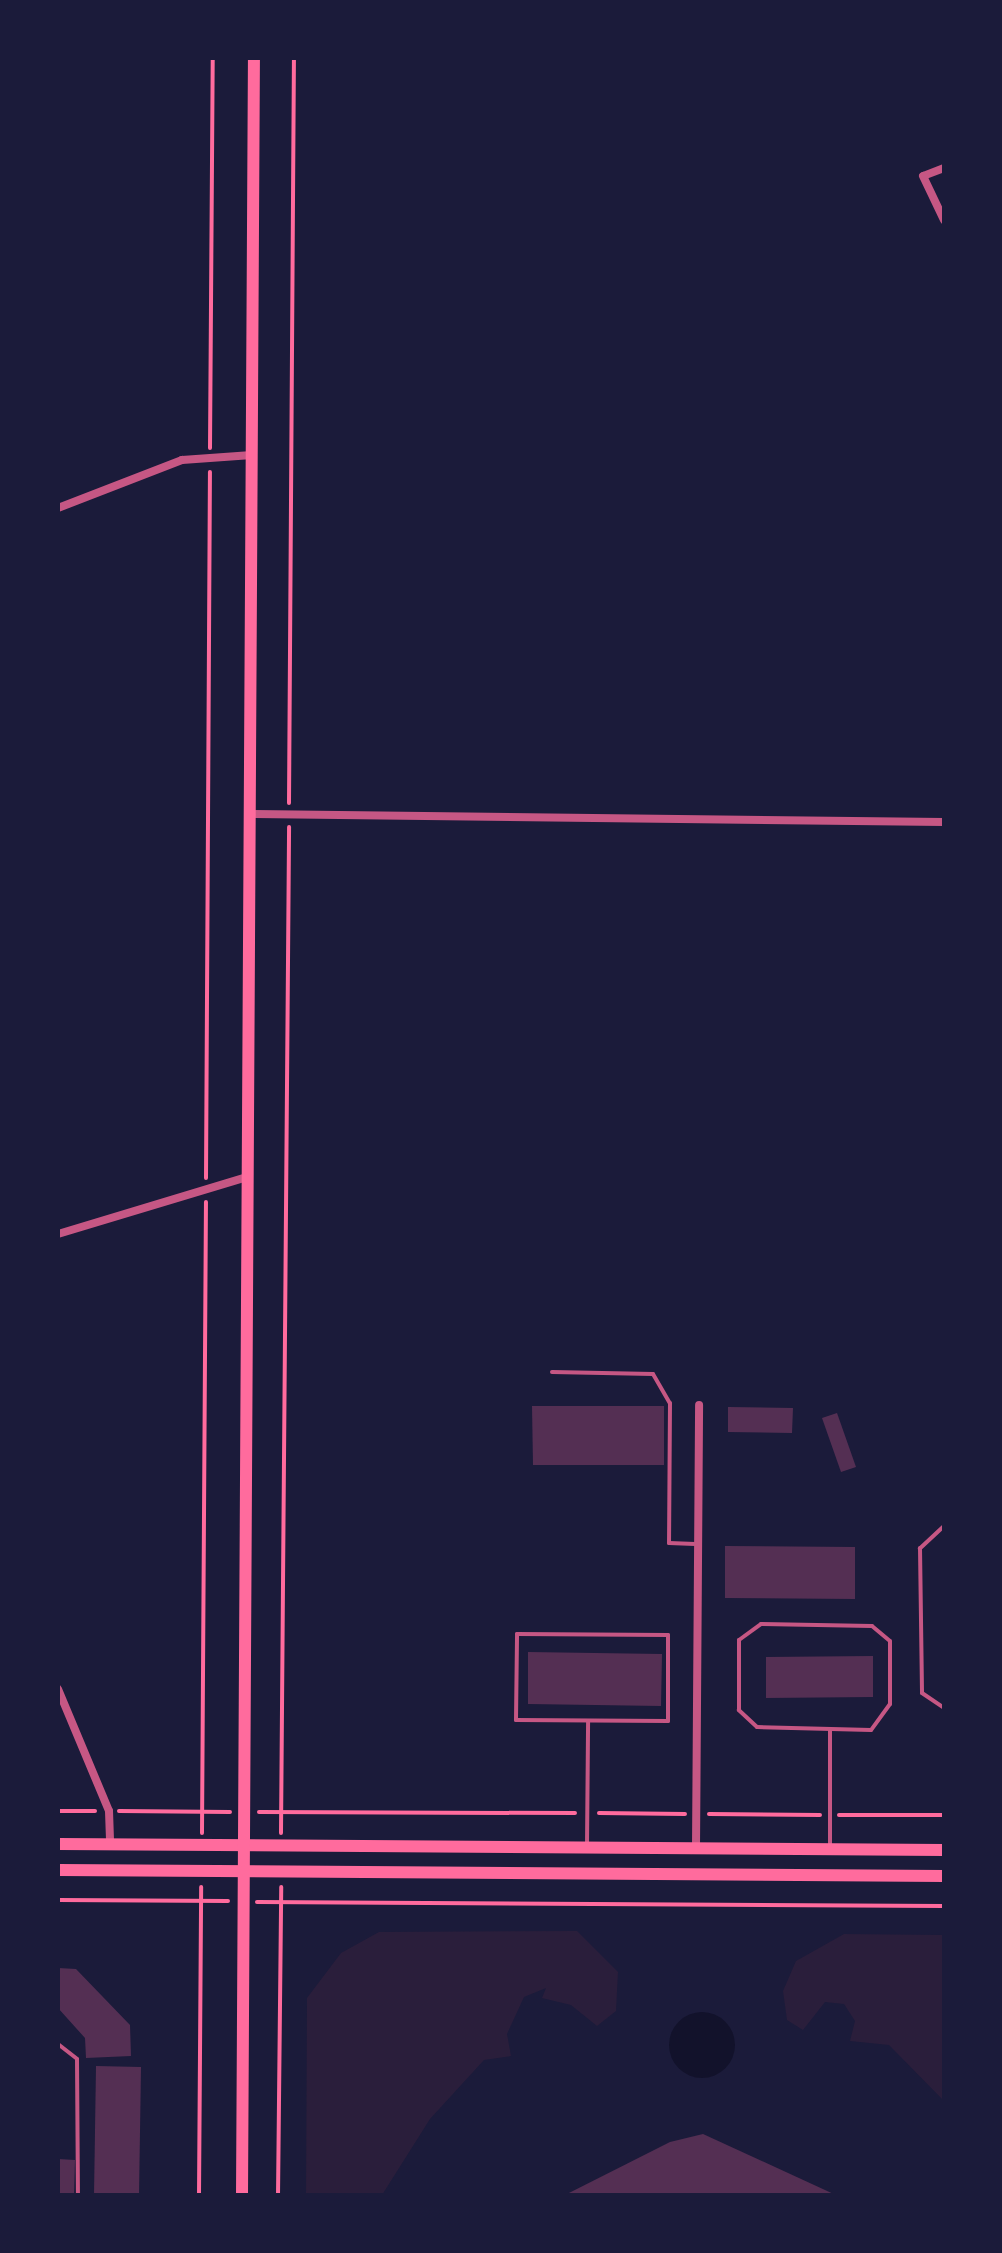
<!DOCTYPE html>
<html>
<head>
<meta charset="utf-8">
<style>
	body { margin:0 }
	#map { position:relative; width:1002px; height:2253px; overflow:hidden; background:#1b1b3a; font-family:Quicksand,sans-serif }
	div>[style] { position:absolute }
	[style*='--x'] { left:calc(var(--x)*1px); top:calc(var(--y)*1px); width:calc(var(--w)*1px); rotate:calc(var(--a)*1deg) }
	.green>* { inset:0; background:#2a1e3b }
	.water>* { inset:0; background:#12122b }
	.round { border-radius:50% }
	.building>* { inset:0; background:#542f53 }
	.path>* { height:4px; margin:-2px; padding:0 2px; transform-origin:2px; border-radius:2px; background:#ff6b9d }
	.service>* { height:4px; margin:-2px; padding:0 2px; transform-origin:2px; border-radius:2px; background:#c65784 }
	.minor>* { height:8px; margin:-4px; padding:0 4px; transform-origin:4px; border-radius:4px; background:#c65784 }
	.primary>* { height:12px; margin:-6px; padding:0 6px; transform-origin:6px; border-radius:6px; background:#ff6b9d }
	span { translate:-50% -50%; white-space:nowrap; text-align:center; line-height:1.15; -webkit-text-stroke:9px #1b1b3a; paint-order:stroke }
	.frame { position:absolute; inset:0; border:60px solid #1b1b3a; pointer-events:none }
</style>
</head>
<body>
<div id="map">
	<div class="green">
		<div style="clip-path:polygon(577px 1931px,618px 1972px,616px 2011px,597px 2026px,571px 2005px,542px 1998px,546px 1988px,524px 1997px,507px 2034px,511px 2056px,484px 2060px,430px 2119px,382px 2195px,306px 2196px,307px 1998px,341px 1953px,379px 1932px)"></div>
		<div style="clip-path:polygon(844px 1934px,944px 1935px,944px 2101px,889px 2045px,850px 2041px,855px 2021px,844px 2004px,825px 2002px,803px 2030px,787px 2020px,783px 1991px,796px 1961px)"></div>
	</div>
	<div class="water">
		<div class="round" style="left:669px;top:2012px;width:66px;height:66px"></div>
	</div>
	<div class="building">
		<div style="clip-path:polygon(532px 1406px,664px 1406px,664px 1465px,533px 1465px)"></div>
		<div style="clip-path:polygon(728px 1407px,793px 1408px,792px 1433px,728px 1432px)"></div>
		<div style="clip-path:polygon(837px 1413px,856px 1467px,841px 1472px,822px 1418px)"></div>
		<div style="clip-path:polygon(725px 1546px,855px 1547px,855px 1599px,725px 1598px)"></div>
		<div style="clip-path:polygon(528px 1652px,662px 1654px,661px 1706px,528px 1704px)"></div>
		<div style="clip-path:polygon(873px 1656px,873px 1697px,766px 1698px,766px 1657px)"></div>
		<div style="clip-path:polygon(58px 1968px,76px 1969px,130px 2025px,131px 2056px,86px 2058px,85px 2038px,58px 2008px)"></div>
		<div style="clip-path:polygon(96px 2066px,141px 2067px,139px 2196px,94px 2196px)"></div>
		<div style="clip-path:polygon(703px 2134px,838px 2196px,563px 2196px,670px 2142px)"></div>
		<div style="clip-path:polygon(58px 2159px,75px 2160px,74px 2196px,58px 2196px)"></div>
	</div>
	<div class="path">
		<div style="--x:210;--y:448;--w:390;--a:-89.6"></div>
		<div style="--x:289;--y:803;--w:745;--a:-89.62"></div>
		<div style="--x:206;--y:1178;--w:706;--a:-89.68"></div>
		<div style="--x:58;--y:1811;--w:37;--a:0"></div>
		<div style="--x:119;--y:1811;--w:111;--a:0.5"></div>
		<div style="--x:259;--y:1812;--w:316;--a:0.2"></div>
		<div style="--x:599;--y:1813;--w:86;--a:0.7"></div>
		<div style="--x:709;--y:1814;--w:111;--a:0.5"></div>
		<div style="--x:839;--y:1815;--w:105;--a:0"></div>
		<div style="--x:202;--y:1833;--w:631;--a:-89.64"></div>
		<div style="--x:281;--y:1833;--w:1006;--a:-89.54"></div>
		<div style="--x:58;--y:1900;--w:170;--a:0.3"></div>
		<div style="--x:257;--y:1902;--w:687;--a:0.33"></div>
		<div style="--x:199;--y:2196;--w:309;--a:-89.6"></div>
		<div style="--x:278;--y:2196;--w:309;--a:-89.4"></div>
	</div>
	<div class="service">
		<div style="--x:552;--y:1372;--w:101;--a:1.1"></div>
		<div style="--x:653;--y:1374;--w:34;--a:60"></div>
		<div style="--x:670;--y:1403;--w:140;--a:90.4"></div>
		<div style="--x:669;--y:1543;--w:26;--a:2"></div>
		<div style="--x:944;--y:1526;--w:33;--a:137"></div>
		<div style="--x:920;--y:1548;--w:145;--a:89.2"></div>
		<div style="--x:922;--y:1693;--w:27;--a:34"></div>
		<div style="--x:761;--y:1624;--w:111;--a:1"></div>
		<div style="--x:872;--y:1626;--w:23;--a:40"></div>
		<div style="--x:890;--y:1641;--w:63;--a:90"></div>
		<div style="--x:890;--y:1704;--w:32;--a:126"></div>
		<div style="--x:871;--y:1730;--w:114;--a:-178.5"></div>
		<div style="--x:757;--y:1727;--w:25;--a:-137"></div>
		<div style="--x:739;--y:1710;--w:70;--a:-90"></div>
		<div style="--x:739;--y:1640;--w:27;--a:-36"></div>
		<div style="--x:517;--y:1634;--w:151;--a:0.4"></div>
		<div style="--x:668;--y:1635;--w:86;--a:90"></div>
		<div style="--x:668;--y:1721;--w:152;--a:-179.6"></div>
		<div style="--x:516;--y:1720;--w:86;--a:-89.3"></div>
		<div style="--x:830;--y:1845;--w:115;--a:-90"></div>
		<div style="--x:587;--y:1846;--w:125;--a:-89.5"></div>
		<div style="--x:58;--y:2044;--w:24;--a:38"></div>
		<div style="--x:77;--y:2059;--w:137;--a:89.6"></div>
	</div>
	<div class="minor">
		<div style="--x:944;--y:168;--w:22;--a:159"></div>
		<div style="--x:923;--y:176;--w:49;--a:64.5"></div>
		<div style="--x:58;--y:508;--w:133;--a:-21.2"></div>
		<div style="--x:182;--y:460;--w:70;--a:-4.1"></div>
		<div style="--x:249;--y:814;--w:695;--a:0.66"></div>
		<div style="--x:58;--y:1234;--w:197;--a:-16.8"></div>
		<div style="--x:58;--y:1689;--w:132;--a:67.3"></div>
		<div style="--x:109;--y:1811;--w:33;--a:88"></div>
		<div style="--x:696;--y:1848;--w:443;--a:-89.6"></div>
	</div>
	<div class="primary">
		<div style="--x:58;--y:1844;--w:886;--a:0.39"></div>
		<div style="--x:58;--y:1870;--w:886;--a:0.39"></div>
		<div style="--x:242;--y:2196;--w:2138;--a:-89.68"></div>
	</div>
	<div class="frame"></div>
</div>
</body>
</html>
